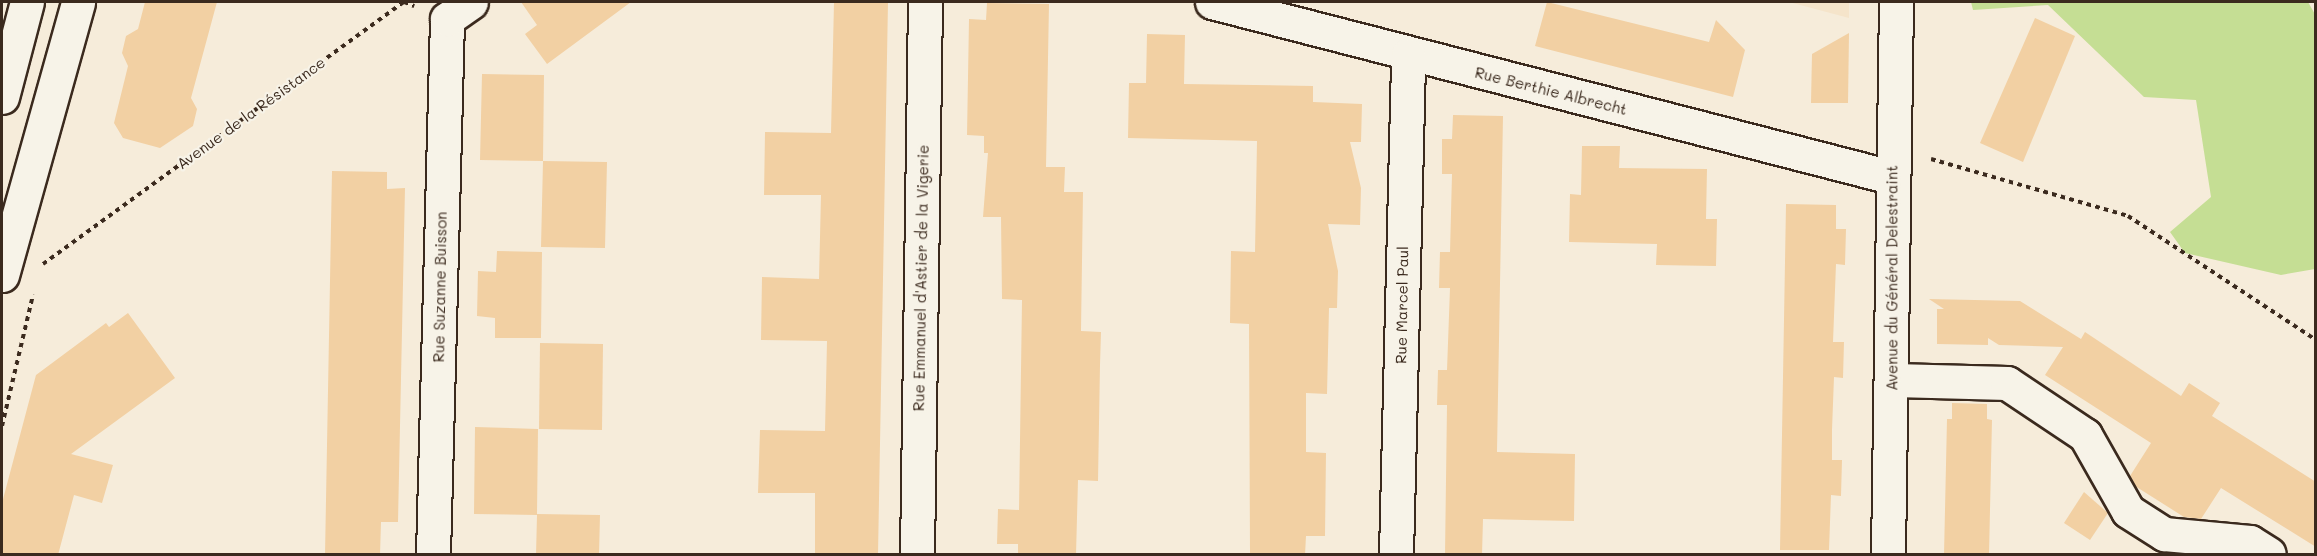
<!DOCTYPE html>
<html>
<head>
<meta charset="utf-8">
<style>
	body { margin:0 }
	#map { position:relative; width:2317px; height:556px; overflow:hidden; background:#f6ecda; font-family:Mali,sans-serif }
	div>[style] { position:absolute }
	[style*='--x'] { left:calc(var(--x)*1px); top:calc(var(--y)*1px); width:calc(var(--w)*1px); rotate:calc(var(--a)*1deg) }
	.built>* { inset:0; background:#f5e4ca }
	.green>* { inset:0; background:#c5de94 }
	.building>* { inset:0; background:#f2d0a3 }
	.path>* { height:4px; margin-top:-2px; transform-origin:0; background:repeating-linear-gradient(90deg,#3b2a1e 0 4.5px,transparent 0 9px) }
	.roads { filter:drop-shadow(2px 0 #3b2a1e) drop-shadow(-2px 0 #3b2a1e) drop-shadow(0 2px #3b2a1e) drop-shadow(0 -2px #3b2a1e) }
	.minor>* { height:33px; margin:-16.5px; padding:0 16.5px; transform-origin:16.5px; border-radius:16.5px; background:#f7f3e8 }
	span { translate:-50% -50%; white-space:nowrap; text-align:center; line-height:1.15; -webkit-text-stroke:4.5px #f7f3e8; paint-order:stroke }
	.street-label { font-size:15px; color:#3b2a1e }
	.frame { position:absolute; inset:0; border:3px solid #3b2a1e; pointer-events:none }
</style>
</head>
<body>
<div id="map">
	<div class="built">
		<div style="clip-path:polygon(1789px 2px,1849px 2px,1849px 18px)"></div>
	</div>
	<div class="green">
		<div style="clip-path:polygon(1971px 2px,2308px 2px,2316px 16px,2315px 269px,2281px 275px,2185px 253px,2170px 232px,2211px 197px,2196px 100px,2144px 97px,2048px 5px,1973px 10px)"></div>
	</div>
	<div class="building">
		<div style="clip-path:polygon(145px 2px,217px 2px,191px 98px,197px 109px,193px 126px,160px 148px,123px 138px,114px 123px,128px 66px,122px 53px,126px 36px,138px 29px)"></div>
		<div style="clip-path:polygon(521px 2px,631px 2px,547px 64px,525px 34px,537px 25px)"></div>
		<div style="clip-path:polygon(834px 2px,888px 2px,878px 555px,815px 555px,815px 493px,758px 493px,760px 430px,825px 431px,827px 341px,761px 340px,762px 277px,819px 279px,821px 195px,764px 195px,765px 132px,831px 133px)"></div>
		<div style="clip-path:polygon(1547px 2px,1709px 42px,1716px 20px,1745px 50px,1733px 97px,1535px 46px)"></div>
		<div style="clip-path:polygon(987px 3px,1049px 4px,1046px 167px,1065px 167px,1064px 192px,1083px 192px,1081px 331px,1101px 332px,1100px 365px,1098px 481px,1078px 480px,1076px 555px,1018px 555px,1018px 544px,997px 544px,998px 509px,1019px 510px,1022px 300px,1002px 299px,1001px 217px,983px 217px,988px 153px,984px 153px,984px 136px,967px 135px,969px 19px,986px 20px)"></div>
		<div style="clip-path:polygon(2035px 18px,2075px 36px,2023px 162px,1980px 143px)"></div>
		<div style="clip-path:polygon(1849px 33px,1848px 103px,1811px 103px,1812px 54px)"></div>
		<div style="clip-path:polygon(1147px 34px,1185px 35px,1184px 84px,1313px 86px,1313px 102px,1362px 104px,1361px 142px,1350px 142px,1361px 188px,1360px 225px,1328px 224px,1338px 271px,1337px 308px,1329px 308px,1327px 394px,1306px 393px,1306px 452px,1326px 453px,1325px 536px,1306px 536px,1305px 555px,1250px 555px,1249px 324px,1230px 323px,1231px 251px,1255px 252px,1257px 141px,1128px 138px,1129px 83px,1146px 83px)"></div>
		<div style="clip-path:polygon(482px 74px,544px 75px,543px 161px,607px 162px,605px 248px,541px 247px,543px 161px,480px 160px)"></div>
		<div style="clip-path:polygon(1453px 115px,1503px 116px,1497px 452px,1575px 454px,1574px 521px,1483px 519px,1482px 555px,1445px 555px,1447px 405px,1437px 405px,1438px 370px,1447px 370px,1450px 288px,1439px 288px,1440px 252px,1450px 252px,1452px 174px,1442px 174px,1442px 139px,1452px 139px)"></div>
		<div style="clip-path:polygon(1582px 146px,1620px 146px,1619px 168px,1707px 169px,1706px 219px,1717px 219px,1716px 266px,1656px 265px,1657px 244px,1569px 242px,1570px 194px,1581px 195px)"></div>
		<div style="clip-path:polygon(332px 171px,387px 172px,387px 189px,405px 188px,398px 522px,381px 522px,380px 555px,325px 555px)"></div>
		<div style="clip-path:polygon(1786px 204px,1836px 205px,1836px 229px,1846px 229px,1845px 265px,1836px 264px,1833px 342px,1844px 342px,1843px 378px,1834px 377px,1832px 430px,1832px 460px,1842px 460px,1841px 496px,1831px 495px,1829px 550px,1780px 550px)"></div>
		<div style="clip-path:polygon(497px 251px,542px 252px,541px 338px,495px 338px,495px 318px,477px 316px,478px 271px,496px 272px)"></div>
		<div style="clip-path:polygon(1929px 299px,2020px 301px,2081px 339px,2085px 332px,2181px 396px,2189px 383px,2220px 403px,2212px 416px,2316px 482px,2316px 547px,2221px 488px,2201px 519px,2184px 517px,2135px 486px,2130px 476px,2151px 443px,2045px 375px,2063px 347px,1999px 345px,1988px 338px,1988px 345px,1937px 344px,1937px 309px,1944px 309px)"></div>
		<div style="clip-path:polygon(128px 313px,175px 378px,71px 454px,113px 465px,102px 503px,74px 495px,58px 555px,2px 555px,2px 503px,36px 375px,106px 323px,109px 327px)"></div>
		<div style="clip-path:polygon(540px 343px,603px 344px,602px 430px,539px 429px)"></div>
		<div style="clip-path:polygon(1952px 403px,1987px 404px,1987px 419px,1992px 420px,1989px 555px,1944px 555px,1947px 419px,1952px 419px)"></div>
		<div style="clip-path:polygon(475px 427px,538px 429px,537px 514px,600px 515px,599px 555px,536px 555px,537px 515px,474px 514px)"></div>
		<div style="clip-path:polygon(2084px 492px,2108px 513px,2090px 540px,2064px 523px)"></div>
	</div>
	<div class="path">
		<div style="--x:1931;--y:159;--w:205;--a:16.1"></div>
		<div style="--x:2128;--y:216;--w:225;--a:33.4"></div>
		<div style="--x:43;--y:264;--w:446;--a:-36"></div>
		<div style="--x:404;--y:2;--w:11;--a:22"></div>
		<div style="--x:2;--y:426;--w:135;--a:-76.7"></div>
	</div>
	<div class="roads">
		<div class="minor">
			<div style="--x:1212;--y:2;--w:701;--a:14.45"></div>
			<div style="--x:2;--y:97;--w:98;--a:-75.3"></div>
			<div style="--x:2;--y:275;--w:283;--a:-74.4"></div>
			<div style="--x:1894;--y:380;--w:113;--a:1.5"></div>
			<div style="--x:2007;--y:383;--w:94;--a:33.7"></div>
			<div style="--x:2085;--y:435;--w:87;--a:60.5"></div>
			<div style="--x:2128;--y:511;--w:43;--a:32.6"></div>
			<div style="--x:2164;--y:534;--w:86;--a:5.3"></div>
			<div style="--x:2250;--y:542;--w:22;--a:32"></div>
			<div style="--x:433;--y:554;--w:535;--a:-88.5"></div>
			<div style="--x:447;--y:19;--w:29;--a:-35"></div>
			<div style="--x:917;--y:554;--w:552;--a:-89.17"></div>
			<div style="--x:1396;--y:554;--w:499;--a:-88.6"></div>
			<div style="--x:1888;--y:554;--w:552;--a:-89.17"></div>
		</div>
	</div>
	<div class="street-label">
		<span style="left:1551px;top:91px;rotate:14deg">Rue Berthie Albrecht</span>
		<span style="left:251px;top:113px;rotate:-36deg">Avenue de la Résistance</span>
		<span style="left:921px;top:278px;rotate:-89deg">Rue Emmanuel d'Astier de la Vigerie</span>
		<span style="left:1892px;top:278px;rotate:-90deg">Avenue du Général Delestraint</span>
		<span style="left:440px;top:287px;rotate:-89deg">Rue Suzanne Buisson</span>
		<span style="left:1402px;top:305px;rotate:-89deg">Rue Marcel Paul</span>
	</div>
	<div class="frame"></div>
</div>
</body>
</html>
